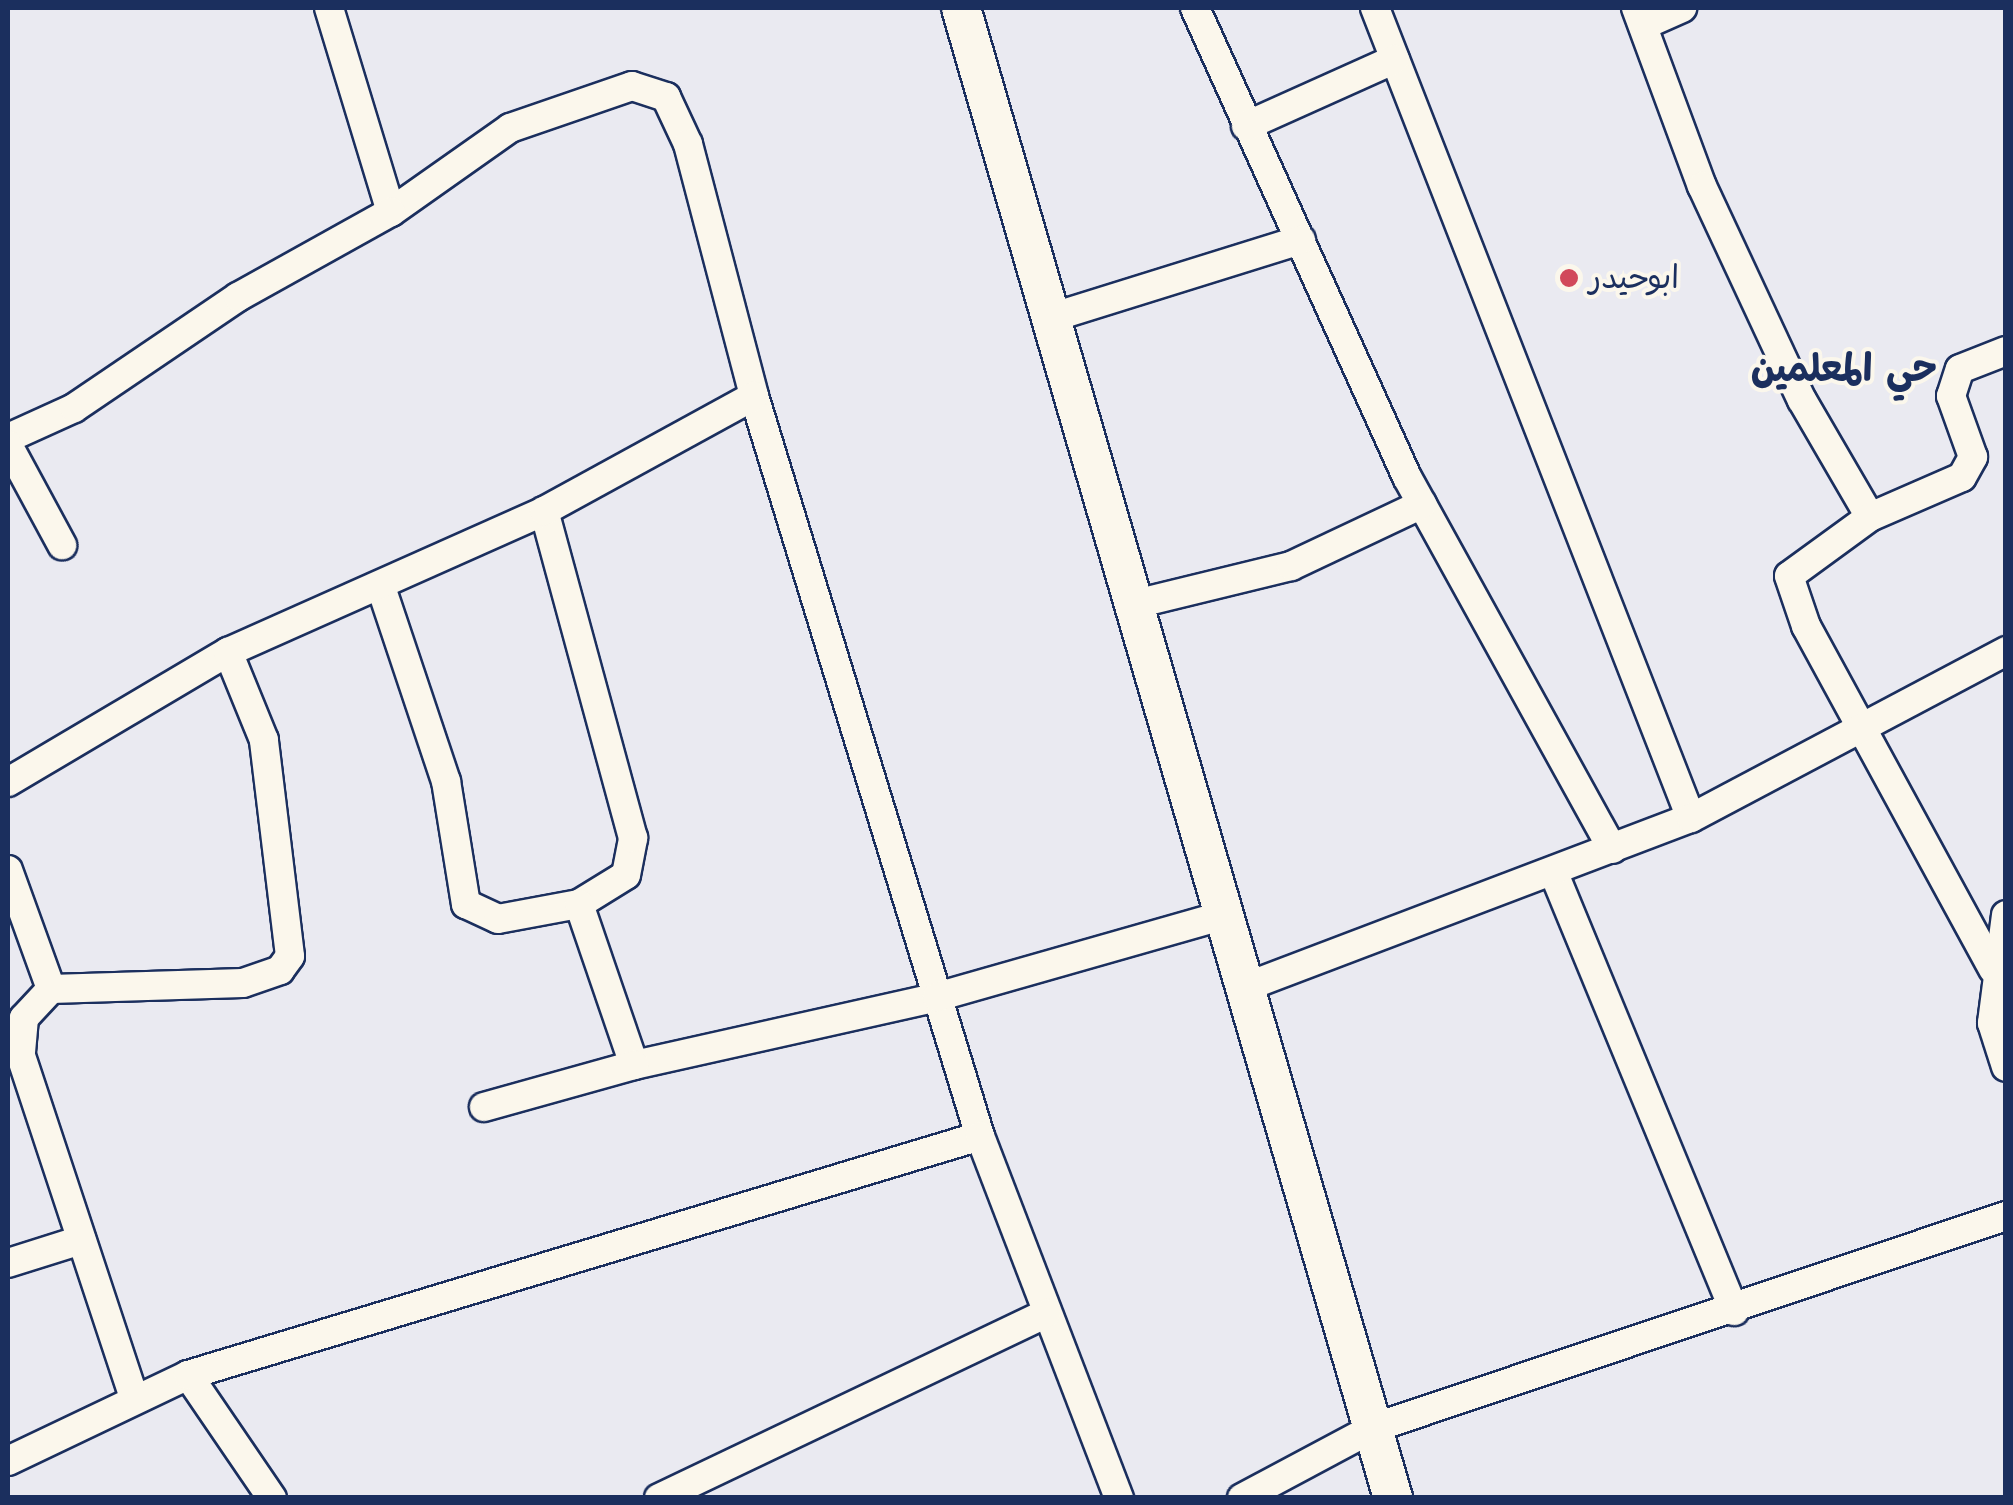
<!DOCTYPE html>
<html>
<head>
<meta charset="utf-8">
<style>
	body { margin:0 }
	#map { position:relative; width:2013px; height:1505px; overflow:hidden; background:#eaeaf1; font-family:"Comic Neue","Playpen Sans Arabic",sans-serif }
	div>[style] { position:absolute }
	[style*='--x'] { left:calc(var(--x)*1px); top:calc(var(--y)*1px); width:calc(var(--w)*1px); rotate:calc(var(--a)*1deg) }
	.roads { filter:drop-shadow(2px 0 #1b2f5e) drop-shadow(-2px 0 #1b2f5e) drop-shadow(0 2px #1b2f5e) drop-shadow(0 -2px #1b2f5e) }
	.street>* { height:28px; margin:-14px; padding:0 14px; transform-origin:14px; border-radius:14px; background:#fbf7ec }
	.secondary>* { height:38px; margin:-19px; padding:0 19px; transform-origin:19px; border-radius:19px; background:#fbf7ec }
	.dots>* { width:28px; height:28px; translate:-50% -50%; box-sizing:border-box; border:5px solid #fbf7ec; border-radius:50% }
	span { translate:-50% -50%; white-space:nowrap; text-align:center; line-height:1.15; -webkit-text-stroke:8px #fbf7ec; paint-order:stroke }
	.poi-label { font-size:32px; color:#1b2f5e }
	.left { translate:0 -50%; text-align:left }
	.quarter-label { font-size:38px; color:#1b2f5e; font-weight:700 }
	.frame { position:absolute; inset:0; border:10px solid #1b2f5e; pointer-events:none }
</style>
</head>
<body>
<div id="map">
	<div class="roads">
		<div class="street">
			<div style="--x:329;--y:8;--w:213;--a:73.1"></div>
			<div style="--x:391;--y:212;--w:146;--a:-35.2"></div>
			<div style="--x:510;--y:128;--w:129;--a:-19"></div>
			<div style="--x:632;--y:86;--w:36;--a:18"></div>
			<div style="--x:666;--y:97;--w:52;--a:64.9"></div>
			<div style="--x:688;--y:144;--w:260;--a:75.3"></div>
			<div style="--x:754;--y:396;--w:774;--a:73.02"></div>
			<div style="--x:1195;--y:8;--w:515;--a:65.68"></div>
			<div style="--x:1407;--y:477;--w:425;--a:61.1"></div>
			<div style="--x:1375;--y:8;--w:869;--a:68.69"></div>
			<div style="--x:1636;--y:8;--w:190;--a:69.7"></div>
			<div style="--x:1702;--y:186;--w:236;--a:65"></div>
			<div style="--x:1802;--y:400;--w:135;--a:59.8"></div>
			<div style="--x:1870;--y:517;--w:100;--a:143.9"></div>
			<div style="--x:1789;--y:576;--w:53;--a:71.2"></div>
			<div style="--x:1806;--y:626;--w:391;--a:61.4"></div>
			<div style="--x:1644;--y:25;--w:42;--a:-24.1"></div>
			<div style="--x:1246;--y:126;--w:163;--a:-24.2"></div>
			<div style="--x:1047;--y:319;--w:266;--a:-17.3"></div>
			<div style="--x:8;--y:438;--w:72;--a:-24.4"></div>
			<div style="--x:74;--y:408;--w:198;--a:-34.1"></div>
			<div style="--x:238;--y:297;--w:175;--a:-29.1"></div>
			<div style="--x:8;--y:445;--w:114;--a:61.6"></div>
			<div style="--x:1870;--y:517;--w:100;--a:-23.5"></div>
			<div style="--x:1962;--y:477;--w:23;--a:-61"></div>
			<div style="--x:1973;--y:457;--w:65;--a:-109.8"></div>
			<div style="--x:1951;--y:396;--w:28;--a:-72"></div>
			<div style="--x:1960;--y:369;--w:49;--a:-21.4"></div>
			<div style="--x:381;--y:587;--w:205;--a:71.5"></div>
			<div style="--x:446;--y:781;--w:125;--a:80.8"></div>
			<div style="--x:466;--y:904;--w:35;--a:25"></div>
			<div style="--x:498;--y:919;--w:82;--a:-10.5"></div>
			<div style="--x:579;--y:904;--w:55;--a:-31.7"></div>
			<div style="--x:626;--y:875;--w:38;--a:-79"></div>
			<div style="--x:633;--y:838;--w:339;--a:-105.2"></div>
			<div style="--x:1131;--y:605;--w:165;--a:-13.7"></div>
			<div style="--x:1291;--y:566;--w:145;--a:-25.3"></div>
			<div style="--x:8;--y:782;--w:256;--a:-30.6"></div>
			<div style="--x:228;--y:652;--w:346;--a:-24"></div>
			<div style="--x:544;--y:511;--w:239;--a:-28.7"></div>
			<div style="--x:8;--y:870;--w:127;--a:70.1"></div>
			<div style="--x:51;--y:989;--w:40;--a:133"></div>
			<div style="--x:24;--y:1018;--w:38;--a:95"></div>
			<div style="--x:21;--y:1056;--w:360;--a:71.7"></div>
			<div style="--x:1553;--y:871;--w:476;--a:67.6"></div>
			<div style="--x:579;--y:904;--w:170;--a:71.1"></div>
			<div style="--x:634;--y:1065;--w:311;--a:-12.6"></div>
			<div style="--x:937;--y:997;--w:296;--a:-15.9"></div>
			<div style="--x:2006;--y:915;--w:109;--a:97.4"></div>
			<div style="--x:1992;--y:1023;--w:46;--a:72.3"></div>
			<div style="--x:1243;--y:988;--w:479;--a:-20.8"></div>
			<div style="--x:1691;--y:818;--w:357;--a:-27.9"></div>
			<div style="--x:51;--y:989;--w:192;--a:-1.8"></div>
			<div style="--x:243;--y:983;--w:39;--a:-19"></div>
			<div style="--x:280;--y:970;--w:17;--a:-54"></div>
			<div style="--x:290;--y:956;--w:218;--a:-96.9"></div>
			<div style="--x:264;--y:740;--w:95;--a:-112.2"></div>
			<div style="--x:484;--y:1107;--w:156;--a:-15.6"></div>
			<div style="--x:8;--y:1263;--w:77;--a:-17.5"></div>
			<div style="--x:188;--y:1375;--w:149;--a:55.7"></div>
			<div style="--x:8;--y:1461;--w:199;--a:-25.5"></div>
			<div style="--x:188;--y:1375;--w:827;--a:-16.79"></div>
			<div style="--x:980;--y:1136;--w:388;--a:69"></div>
			<div style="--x:659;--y:1498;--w:429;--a:-25.5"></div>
			<div style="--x:1242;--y:1498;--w:149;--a:-28.1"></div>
			<div style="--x:1373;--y:1428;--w:668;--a:-18.52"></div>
		</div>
		<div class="secondary">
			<div style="--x:961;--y:8;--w:1551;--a:73.83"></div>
		</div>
	</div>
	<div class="dots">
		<div style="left:1569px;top:278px;background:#d1495b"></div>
	</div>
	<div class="poi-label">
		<span class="left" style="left:1589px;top:278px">ابوحيدر</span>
	</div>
	<div class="quarter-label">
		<span style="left:1844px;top:370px">حي المعلمين</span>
	</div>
	<div class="frame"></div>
</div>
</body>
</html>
